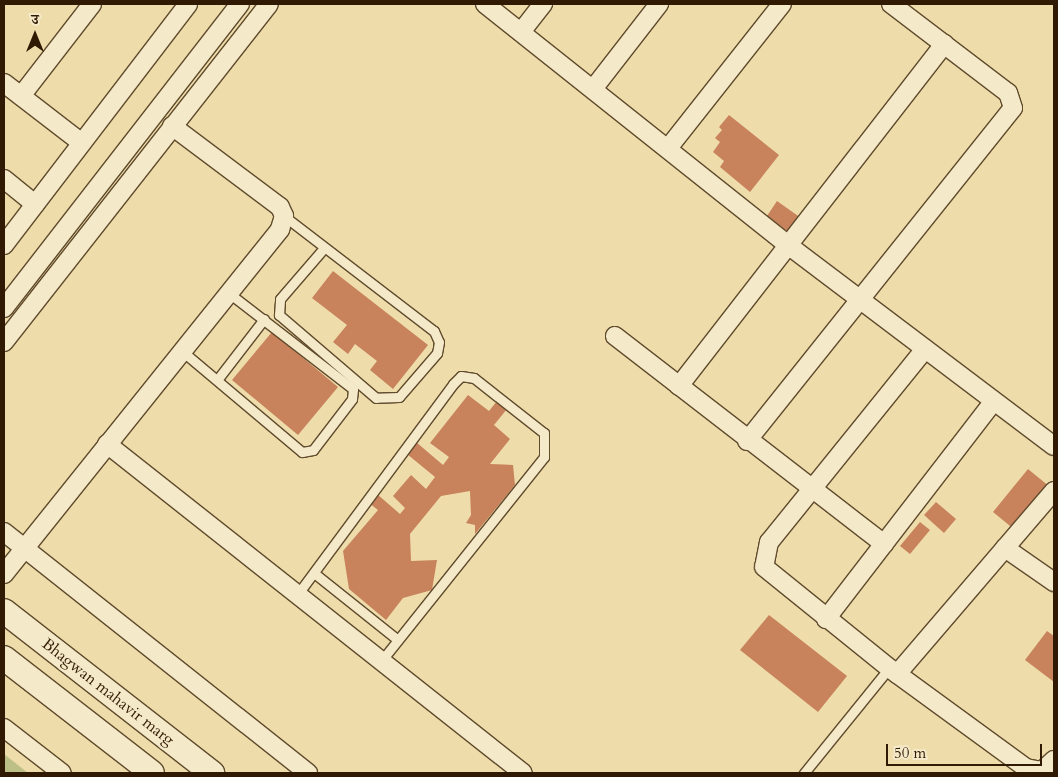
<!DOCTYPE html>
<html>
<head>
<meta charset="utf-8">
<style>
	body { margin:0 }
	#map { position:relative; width:1058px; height:777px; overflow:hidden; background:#eeddab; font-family:Cardo,"Noto Serif Devanagari",serif }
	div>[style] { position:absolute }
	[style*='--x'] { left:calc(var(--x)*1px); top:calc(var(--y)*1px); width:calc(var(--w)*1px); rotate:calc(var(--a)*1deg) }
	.green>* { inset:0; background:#bcc086 }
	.building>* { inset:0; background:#c8825c }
	.roads { filter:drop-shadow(1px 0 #604b2d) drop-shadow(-1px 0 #604b2d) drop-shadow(0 1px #604b2d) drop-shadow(0 -1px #604b2d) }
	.service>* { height:9px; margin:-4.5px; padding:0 4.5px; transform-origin:4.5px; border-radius:4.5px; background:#f4e9c8 }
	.minor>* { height:18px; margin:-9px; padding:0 9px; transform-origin:9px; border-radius:9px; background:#f4e9c8 }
	.secondary>* { height:24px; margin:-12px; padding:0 12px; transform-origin:12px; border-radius:12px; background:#f4e9c8 }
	span { translate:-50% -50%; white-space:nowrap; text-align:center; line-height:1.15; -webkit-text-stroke:4.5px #f4e9c8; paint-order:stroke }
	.street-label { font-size:16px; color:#311a03 }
	.frame { position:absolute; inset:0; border:5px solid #311a03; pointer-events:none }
	.north { position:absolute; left:10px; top:10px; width:50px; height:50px; -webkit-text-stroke:4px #f4e9c8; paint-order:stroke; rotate:0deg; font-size:14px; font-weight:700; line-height:20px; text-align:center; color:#311a03 }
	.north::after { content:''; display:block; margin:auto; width:18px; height:22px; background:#311a03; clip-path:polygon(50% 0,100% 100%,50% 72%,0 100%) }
	.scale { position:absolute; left:886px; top:744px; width:156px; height:22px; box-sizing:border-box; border:2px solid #311a03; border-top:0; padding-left:6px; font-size:15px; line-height:18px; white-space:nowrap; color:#311a03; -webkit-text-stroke:4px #f4e9c8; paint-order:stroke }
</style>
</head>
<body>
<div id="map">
	<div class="green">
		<div style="clip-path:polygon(4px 754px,28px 773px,4px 773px)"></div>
	</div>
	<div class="building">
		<div style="clip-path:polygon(729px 115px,779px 155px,750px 192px,720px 167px,724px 161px,713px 152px,720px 142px,715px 138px,722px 130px,719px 127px)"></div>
		<div style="clip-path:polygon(777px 201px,801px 218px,790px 233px,767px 216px)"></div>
		<div style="clip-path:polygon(333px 271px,428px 345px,393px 389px,370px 370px,377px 361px,355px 344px,348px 354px,333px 342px,347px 325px,312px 298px)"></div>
		<div style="clip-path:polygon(272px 332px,338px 387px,298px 435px,232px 380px)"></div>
		<div style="clip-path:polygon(468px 395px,489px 411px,497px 401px,507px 409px,494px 425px,510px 439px,490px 464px,513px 465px,515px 485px,475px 534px,475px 525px,466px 523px,471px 515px,470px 491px,441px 496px,410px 534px,411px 561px,437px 560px,432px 590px,403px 598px,386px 620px,349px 589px,343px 551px,378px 510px,369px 503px,377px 494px,400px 514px,405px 508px,393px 496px,411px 475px,426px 489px,435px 477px,407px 454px,416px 442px,443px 465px,449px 457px,430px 443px)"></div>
		<div style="clip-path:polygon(1028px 469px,1050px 487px,1015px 530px,993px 512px)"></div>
		<div style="clip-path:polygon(936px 502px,956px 519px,944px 533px,924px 515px)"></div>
		<div style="clip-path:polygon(920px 522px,930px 530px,910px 554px,900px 546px)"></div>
		<div style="clip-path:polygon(769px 615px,847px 676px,818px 712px,740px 650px)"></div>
		<div style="clip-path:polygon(1047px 631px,1054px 636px,1054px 682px,1025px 660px)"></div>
	</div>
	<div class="roads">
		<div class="service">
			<div style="--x:284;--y:216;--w:189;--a:37.5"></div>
			<div style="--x:434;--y:331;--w:12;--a:66"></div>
			<div style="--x:439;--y:342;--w:11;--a:100"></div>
			<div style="--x:437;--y:353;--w:58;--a:130.8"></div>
			<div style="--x:399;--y:397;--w:23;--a:178"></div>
			<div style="--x:376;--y:398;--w:128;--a:-139.4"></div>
			<div style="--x:279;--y:315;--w:16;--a:-86"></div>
			<div style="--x:280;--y:299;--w:67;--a:-49.2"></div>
			<div style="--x:182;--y:351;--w:157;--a:40.1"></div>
			<div style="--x:302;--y:452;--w:11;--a:-10"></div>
			<div style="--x:313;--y:450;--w:64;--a:-52.6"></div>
			<div style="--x:352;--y:399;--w:10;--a:-84"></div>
			<div style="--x:353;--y:389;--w:157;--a:-142.3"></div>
			<div style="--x:217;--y:380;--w:77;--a:-52.4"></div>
			<div style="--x:314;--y:573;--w:107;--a:38.6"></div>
			<div style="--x:297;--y:595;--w:262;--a:-53.5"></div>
			<div style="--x:453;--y:384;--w:11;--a:-45"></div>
			<div style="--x:461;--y:376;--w:13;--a:9"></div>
			<div style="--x:474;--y:378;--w:89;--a:38.2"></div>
			<div style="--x:544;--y:433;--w:24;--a:90"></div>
			<div style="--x:544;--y:457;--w:260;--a:128.6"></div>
			<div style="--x:804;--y:773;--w:135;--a:-51"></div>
		</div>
		<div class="minor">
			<div style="--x:485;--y:4;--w:387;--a:38.5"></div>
			<div style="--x:788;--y:245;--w:333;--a:37.1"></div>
			<div style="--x:521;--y:32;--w:36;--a:-52"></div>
			<div style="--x:4;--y:83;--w:98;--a:37.6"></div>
			<div style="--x:593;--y:89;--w:108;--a:-52.2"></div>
			<div style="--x:21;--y:96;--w:116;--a:-52.3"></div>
			<div style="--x:669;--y:147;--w:182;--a:-51.7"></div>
			<div style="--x:4;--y:179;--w:40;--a:39"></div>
			<div style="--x:4;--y:245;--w:303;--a:-52.6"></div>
			<div style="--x:4;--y:308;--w:385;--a:-52.2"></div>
			<div style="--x:615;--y:336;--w:340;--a:37.7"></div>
			<div style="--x:4;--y:342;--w:429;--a:-51.9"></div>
			<div style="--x:925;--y:349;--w:248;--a:128.9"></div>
			<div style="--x:769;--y:542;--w:25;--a:101"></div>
			<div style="--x:764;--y:567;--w:161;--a:38.9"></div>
			<div style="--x:889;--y:668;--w:170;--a:36.1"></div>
			<div style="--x:1026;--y:768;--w:16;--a:11"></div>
			<div style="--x:1042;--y:771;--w:16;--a:-43"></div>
			<div style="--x:679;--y:386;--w:433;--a:-52.2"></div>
			<div style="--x:747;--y:441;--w:426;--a:-51.4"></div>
			<div style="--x:1013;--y:108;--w:16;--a:-108"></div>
			<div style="--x:1008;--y:93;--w:147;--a:-142.7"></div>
			<div style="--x:107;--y:444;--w:530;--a:38.34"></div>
			<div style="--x:4;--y:532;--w:388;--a:38.4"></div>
			<div style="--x:1005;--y:548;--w:60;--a:34.8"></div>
			<div style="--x:4;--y:574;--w:442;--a:-51.3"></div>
			<div style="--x:280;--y:229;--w:14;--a:-73"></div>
			<div style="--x:284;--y:216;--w:10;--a:-114"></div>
			<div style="--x:280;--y:207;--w:135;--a:-143.1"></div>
			<div style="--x:826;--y:619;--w:275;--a:-52.4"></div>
			<div style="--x:897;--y:674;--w:241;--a:-49.4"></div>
			<div style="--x:4;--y:728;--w:73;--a:37.8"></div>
		</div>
		<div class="secondary">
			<div style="--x:4;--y:611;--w:264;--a:37.9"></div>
			<div style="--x:4;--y:658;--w:187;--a:37.8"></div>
		</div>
	</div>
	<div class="street-label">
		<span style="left:108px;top:692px;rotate:38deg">Bhagwan mahavir marg</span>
	</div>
	<div class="frame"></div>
	<div class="north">उ</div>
	<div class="scale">50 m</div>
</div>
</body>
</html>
